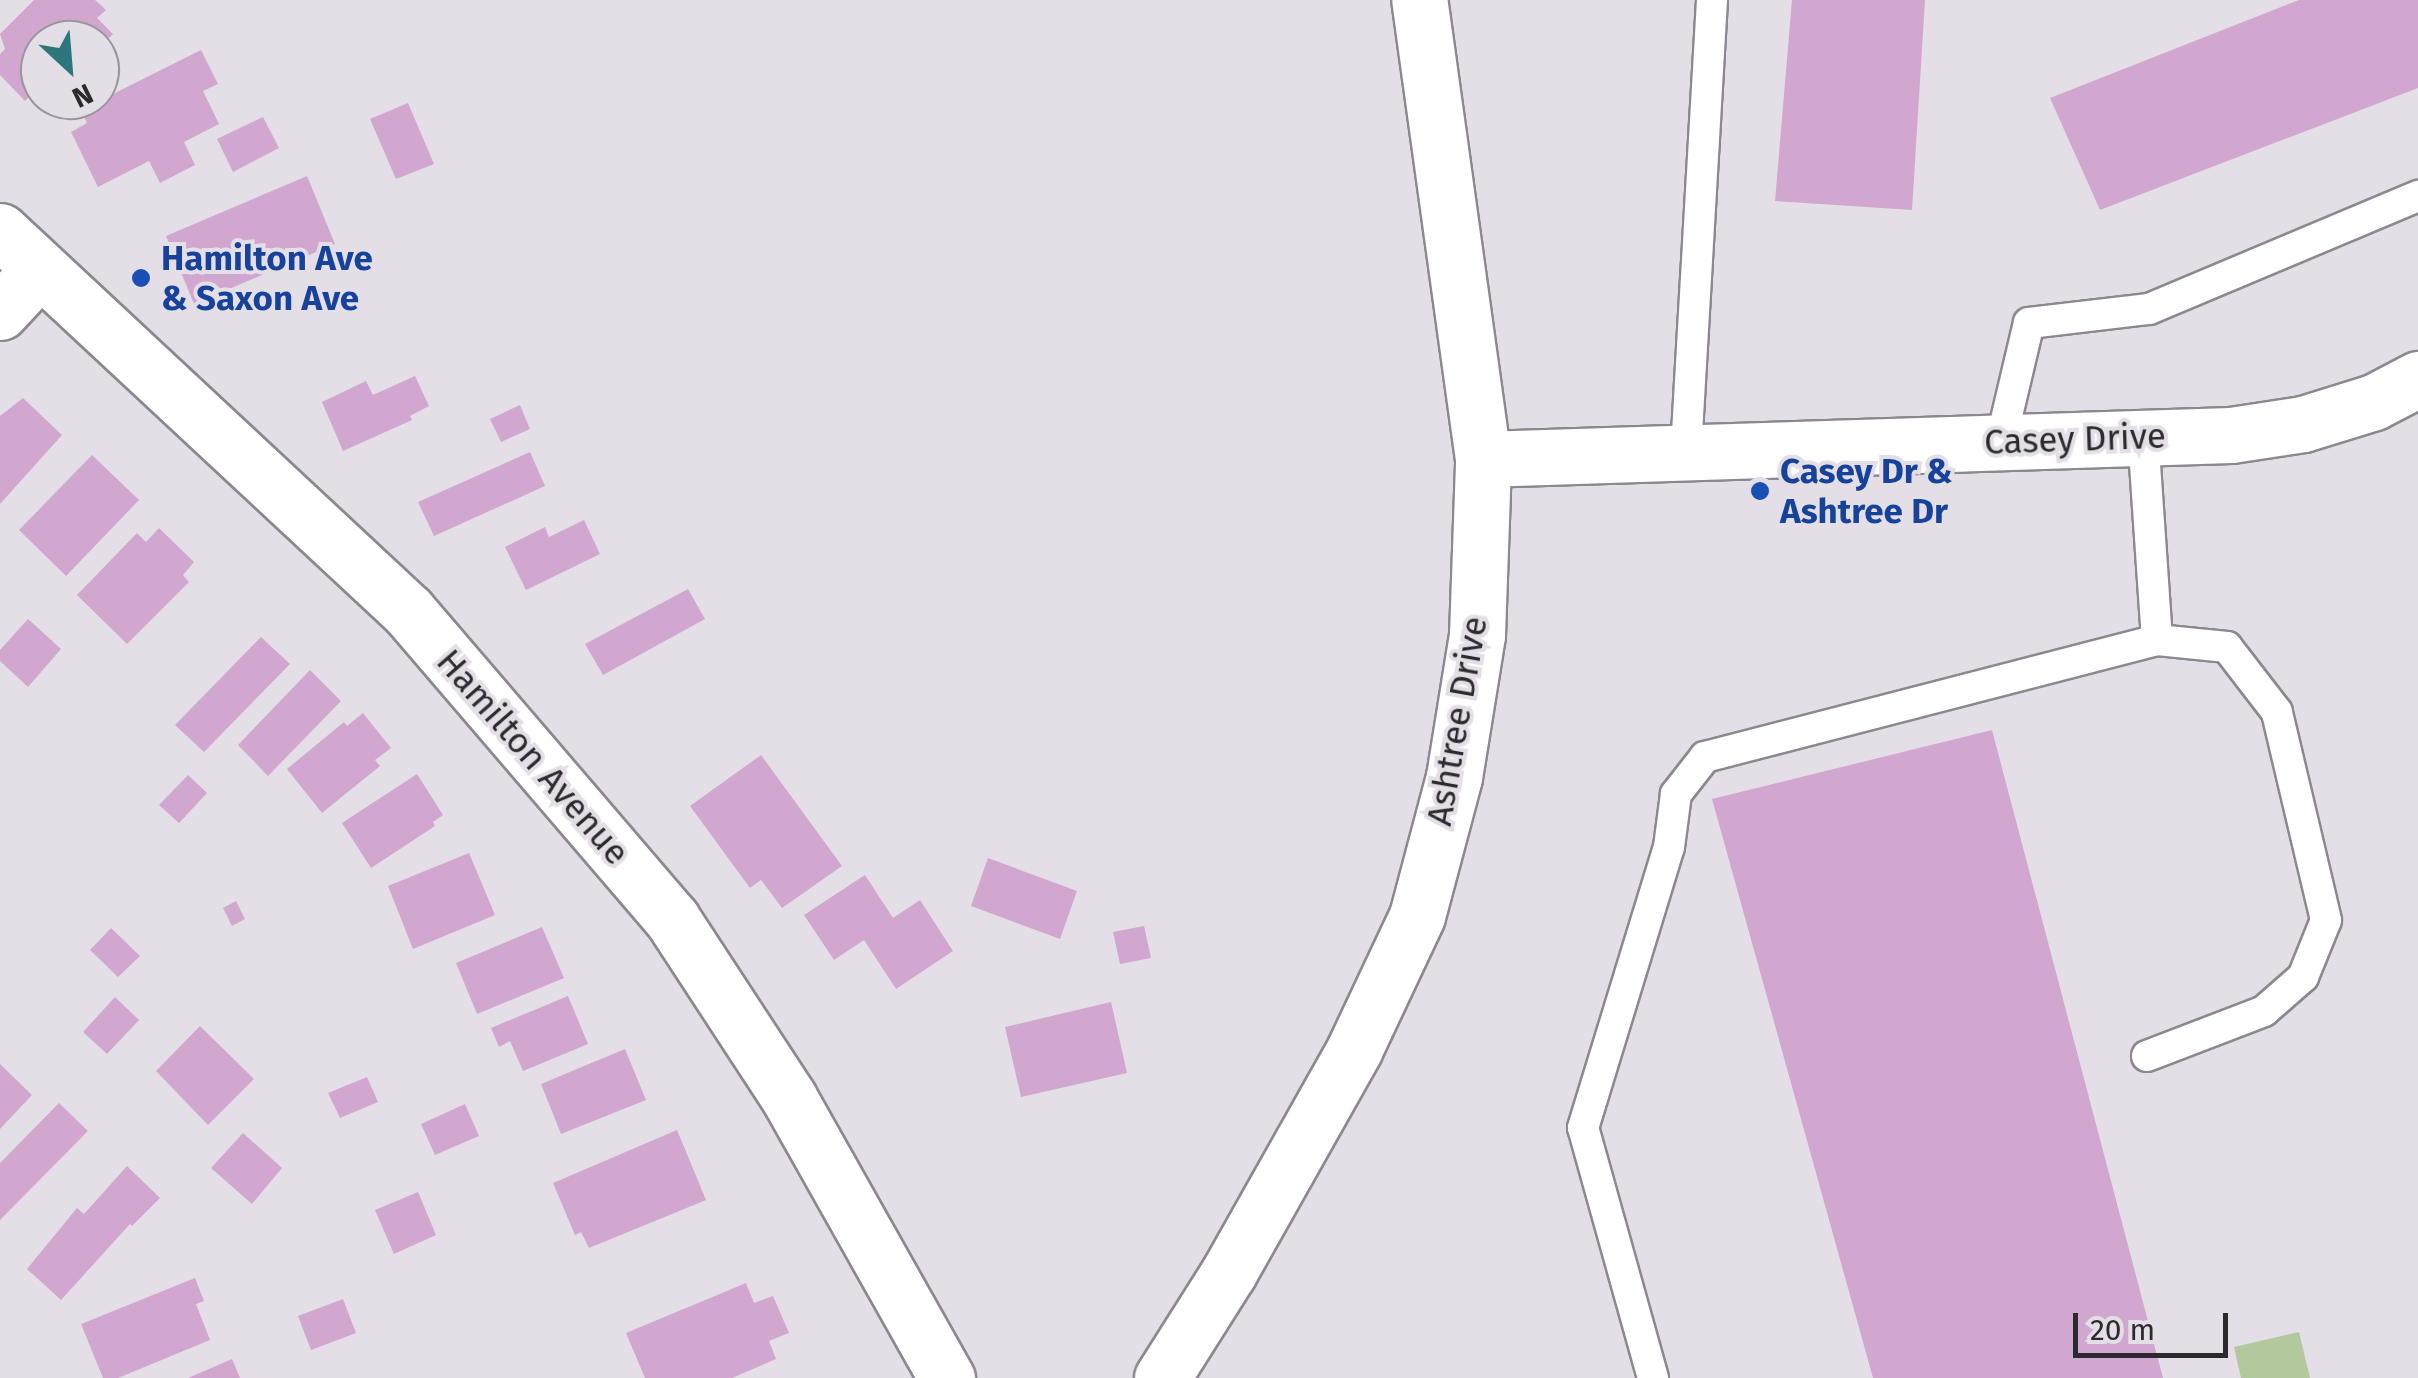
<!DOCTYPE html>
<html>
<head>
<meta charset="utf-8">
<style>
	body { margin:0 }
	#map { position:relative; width:2418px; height:1378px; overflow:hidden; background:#e4dee7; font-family:"Fira Sans",sans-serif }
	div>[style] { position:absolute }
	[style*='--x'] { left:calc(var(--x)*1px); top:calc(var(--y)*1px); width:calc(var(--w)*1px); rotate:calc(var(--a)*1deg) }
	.green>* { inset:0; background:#b3c89d }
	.building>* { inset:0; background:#d2a7cf }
	.roads { filter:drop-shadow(2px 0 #8d8790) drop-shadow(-2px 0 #8d8790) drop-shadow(0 2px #8d8790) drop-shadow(0 -2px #8d8790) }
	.service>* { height:30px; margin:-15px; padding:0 15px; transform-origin:15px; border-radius:15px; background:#fff }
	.minor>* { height:55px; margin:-27.5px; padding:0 27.5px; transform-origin:27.5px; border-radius:27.5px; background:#fff }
	.tertiary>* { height:55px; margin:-27.5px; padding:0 27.5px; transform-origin:27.5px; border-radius:27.5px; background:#fff }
	.primary>* { height:55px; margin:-27.5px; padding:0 27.5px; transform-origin:27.5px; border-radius:27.5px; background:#fff }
	.dots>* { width:28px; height:28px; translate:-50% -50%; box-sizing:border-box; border:5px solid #e4dee7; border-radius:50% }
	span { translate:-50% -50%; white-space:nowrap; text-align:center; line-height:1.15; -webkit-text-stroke:8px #e4dee7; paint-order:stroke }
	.transit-label { font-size:35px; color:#164399; font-weight:700 }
	.left { translate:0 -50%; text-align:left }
	.street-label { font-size:35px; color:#2c2a2d }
	.north { position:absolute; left:20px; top:20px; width:100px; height:100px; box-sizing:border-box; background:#e4dee7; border:2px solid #9a969d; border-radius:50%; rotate:154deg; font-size:28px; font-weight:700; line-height:40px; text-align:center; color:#2c2a2d }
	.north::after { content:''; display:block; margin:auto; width:35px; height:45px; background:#2d767c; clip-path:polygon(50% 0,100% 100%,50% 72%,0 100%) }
	.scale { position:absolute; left:2073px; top:1313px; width:155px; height:45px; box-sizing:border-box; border:5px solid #2c2a2d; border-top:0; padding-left:12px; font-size:30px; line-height:35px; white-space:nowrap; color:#2c2a2d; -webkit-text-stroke:8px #e4dee7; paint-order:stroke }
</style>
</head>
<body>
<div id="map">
	<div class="green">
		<div style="clip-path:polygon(2299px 1332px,2310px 1378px,2241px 1378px,2234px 1347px)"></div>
	</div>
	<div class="building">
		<div style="clip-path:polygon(34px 0,95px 0,106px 10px,97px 18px,113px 34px,100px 47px,100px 40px,40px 40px,40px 86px,25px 101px,0 75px,0 54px,5px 49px,0 34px)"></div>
		<div style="clip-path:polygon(1792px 0,1925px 0,1912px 210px,1775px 201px)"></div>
		<div style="clip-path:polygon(2299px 0,2418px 0,2418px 88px,2100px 210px,2050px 98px)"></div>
		<div style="clip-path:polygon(201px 50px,218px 84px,203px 91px,219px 124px,184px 142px,195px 165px,160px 183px,149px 161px,98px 187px,71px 132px,87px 123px,81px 110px)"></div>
		<div style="clip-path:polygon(408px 103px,434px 164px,396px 179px,370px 119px)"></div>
		<div style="clip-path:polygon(263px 117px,279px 148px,233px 172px,217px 139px)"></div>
		<div style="clip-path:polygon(307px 176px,335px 244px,194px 304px,166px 236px)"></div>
		<div style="clip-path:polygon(415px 376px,429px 406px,410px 416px,412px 420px,343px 451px,322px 402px,366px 381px,373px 395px)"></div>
		<div style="clip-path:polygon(23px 398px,62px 435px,0 504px,0 416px)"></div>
		<div style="clip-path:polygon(520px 405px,530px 429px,501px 442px,490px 419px)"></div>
		<div style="clip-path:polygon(530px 452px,545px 486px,434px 536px,418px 502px)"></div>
		<div style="clip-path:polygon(92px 455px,139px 500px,66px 576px,19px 530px)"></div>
		<div style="clip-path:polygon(584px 520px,600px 554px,526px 590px,505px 547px,545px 527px,549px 537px)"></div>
		<div style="clip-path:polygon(159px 528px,194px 562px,183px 575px,189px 582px,127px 644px,77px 595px,137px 533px,146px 542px)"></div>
		<div style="clip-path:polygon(688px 589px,705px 619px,603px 675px,585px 644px)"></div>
		<div style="clip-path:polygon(28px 619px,61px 649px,28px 687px,0 661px,0 650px)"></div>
		<div style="clip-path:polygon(261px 637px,290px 664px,204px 752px,175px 725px)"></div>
		<div style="clip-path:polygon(310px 670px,341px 701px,268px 776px,238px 745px)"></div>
		<div style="clip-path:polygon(363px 713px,391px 748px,375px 760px,380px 766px,322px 813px,287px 769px,344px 722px,347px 726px)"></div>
		<div style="clip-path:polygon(1992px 730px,2163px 1378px,1873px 1378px,1712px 799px)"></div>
		<div style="clip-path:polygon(761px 755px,842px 866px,782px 908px,761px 880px,750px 888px,690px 806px)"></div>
		<div style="clip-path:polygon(417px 774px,443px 815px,433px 822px,435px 826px,371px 868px,342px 823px)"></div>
		<div style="clip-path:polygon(188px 775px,207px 793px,179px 823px,159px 805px)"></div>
		<div style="clip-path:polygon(469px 853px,495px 915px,413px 949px,388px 886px)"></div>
		<div style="clip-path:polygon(988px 858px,1077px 891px,1060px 939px,971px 906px)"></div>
		<div style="clip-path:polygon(865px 875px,893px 918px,920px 900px,953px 951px,896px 989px,864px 940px,834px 960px,804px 915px)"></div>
		<div style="clip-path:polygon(236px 901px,245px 919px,232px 926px,223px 908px)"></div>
		<div style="clip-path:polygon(1144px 926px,1151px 958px,1120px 964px,1113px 932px)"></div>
		<div style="clip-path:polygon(542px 927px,564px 978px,477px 1014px,456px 963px)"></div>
		<div style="clip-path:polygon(111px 928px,140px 956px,118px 977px,90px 950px)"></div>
		<div style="clip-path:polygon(568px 996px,588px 1044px,523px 1071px,510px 1041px,499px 1047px,491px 1028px)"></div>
		<div style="clip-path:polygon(115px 997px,139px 1020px,107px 1054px,83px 1032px)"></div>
		<div style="clip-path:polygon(1111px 1002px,1127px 1073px,1021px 1097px,1005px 1027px)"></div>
		<div style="clip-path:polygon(200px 1026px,254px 1079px,208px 1125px,156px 1071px)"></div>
		<div style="clip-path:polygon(625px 1049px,646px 1100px,561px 1134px,541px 1084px)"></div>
		<div style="clip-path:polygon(0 1064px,32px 1095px,0 1129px)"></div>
		<div style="clip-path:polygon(367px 1077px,378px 1102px,340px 1118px,328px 1093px)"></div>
		<div style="clip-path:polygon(59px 1103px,88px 1131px,0 1220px,0 1163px)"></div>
		<div style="clip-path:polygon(465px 1104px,479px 1136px,435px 1155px,421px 1124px)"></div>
		<div style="clip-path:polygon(677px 1130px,706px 1200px,589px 1248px,581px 1232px,575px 1235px,553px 1183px)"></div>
		<div style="clip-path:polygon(243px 1133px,282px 1168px,252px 1204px,211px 1168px)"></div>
		<div style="clip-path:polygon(127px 1166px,160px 1198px,132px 1226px,130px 1224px,61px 1300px,27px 1269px,77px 1208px,84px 1214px)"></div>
		<div style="clip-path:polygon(418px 1192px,436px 1235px,394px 1254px,375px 1210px)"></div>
		<div style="clip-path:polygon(195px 1278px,204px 1301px,196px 1304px,210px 1340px,118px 1378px,103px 1378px,81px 1324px)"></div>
		<div style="clip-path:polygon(746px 1283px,754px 1303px,773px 1296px,789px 1333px,769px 1341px,776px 1359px,732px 1378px,645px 1378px,626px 1333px)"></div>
		<div style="clip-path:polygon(343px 1299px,356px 1333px,311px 1350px,298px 1316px)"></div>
		<div style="clip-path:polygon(232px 1359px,240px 1378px,188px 1378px)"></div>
	</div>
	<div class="roads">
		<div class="service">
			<div style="--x:2001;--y:441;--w:121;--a:-76.7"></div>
			<div style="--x:2029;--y:323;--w:121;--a:-6.7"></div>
			<div style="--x:2149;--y:309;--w:292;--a:-22.8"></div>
			<div style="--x:1686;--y:451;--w:452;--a:-86.7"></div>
			<div style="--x:2147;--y:1056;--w:125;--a:-21"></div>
			<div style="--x:2264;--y:1011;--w:52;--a:-41.1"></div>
			<div style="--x:2303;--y:977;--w:61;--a:-68"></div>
			<div style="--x:2326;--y:920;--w:214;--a:-103.3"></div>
			<div style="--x:2277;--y:712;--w:82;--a:-127.6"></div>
			<div style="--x:2227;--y:647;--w:70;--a:-174.3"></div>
			<div style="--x:1653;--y:1378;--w:260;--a:-105.6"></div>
			<div style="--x:1583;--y:1128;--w:294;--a:-73"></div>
			<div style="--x:1669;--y:847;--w:53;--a:-82.5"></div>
			<div style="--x:1676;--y:794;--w:47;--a:-51.9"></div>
			<div style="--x:1705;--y:757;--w:467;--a:-14.5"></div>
			<div style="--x:2157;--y:640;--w:204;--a:-93.9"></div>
		</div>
		<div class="minor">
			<div style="--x:0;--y:312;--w:57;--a:-47.1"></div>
			<div style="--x:1483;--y:459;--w:748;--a:-1.84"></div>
			<div style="--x:2231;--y:435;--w:73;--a:-8.7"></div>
			<div style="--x:2303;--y:424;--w:74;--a:-17.2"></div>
			<div style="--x:2374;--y:402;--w:50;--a:-27.6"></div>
		</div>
		<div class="tertiary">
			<div style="--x:1162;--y:1378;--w:125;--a:-57.7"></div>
			<div style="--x:1229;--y:1272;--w:255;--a:-60.6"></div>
			<div style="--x:1354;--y:1050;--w:148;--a:-64.8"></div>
			<div style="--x:1417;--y:916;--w:144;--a:-75.1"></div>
			<div style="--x:1454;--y:777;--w:144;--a:-80.8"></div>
			<div style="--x:1477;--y:635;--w:176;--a:-88"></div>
			<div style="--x:1483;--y:459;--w:463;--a:-97.9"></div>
		</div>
		<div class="primary">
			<div style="--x:0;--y:231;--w:558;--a:42.96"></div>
			<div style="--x:408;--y:611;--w:406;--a:49.4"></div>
			<div style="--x:672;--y:919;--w:214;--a:56.8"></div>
			<div style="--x:789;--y:1098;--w:322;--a:60.6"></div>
		</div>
	</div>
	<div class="dots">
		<div style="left:141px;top:278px;background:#1a4fb4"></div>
		<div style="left:1760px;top:491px;background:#1a4fb4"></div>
	</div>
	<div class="transit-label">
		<span class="left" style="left:161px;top:278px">Hamilton Ave<br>&amp; Saxon Ave</span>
		<span class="left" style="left:1780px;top:491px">Casey Dr &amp;<br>Ashtree Dr</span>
	</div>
	<div class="street-label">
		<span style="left:2075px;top:439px;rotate:-2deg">Casey Drive</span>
		<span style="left:1457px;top:721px;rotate:-80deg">Ashtree Drive</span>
		<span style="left:533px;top:757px;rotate:49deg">Hamilton Avenue</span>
	</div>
	<div class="north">N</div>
	<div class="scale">20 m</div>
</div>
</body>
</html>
